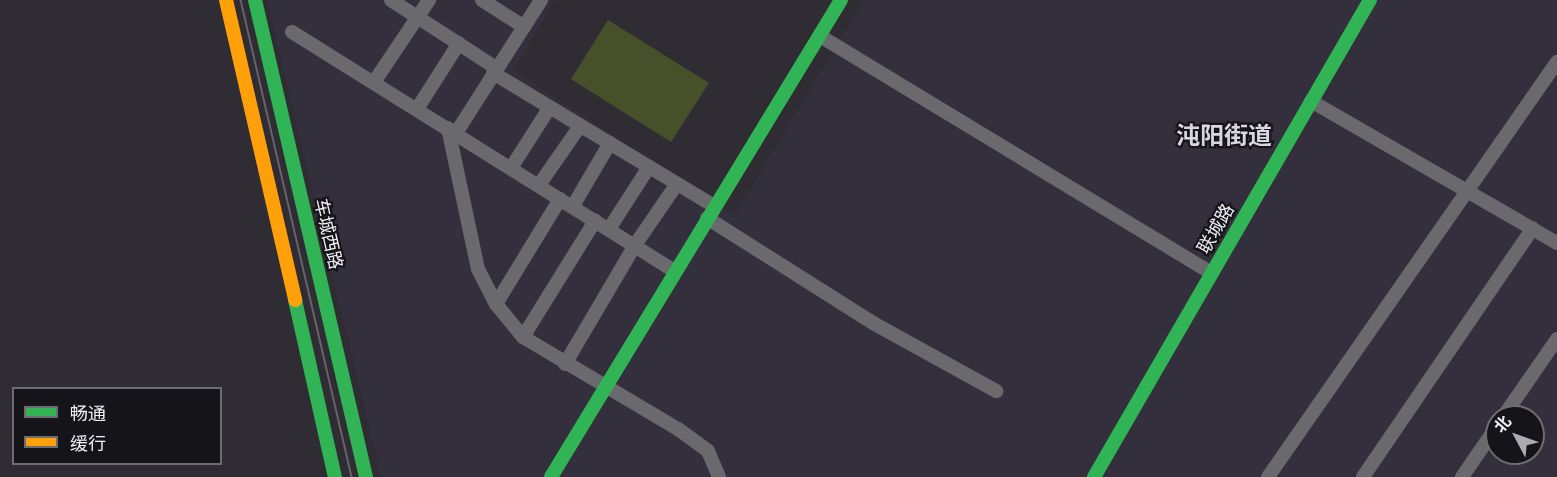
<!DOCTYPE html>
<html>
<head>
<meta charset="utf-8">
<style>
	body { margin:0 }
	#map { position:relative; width:1557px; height:477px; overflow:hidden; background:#2f2d33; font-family:"DejaVu Sans","Noto Sans SC",sans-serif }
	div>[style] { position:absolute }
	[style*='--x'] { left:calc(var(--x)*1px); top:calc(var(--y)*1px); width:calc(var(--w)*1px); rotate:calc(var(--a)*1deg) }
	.built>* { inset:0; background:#332f3d }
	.green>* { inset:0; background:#475129 }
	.street>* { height:14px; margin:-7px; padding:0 7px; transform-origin:7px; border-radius:7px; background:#6a696e }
	.fast>* { height:14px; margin:-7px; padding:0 7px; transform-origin:7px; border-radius:7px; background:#30b455 }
	.slow>* { height:14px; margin:-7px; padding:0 7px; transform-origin:7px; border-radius:7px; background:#ff9f0a }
	.tram>* { height:1.5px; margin:-0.75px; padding:0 0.75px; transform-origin:0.75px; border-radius:0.75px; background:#656369 }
	span { translate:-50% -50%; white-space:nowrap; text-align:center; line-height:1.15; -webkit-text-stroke:4.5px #151419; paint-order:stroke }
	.street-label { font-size:18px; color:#f1eff6 }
	.district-label { font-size:24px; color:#d9d6e3; font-weight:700 }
	.legend { position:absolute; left:12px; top:387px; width:210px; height:78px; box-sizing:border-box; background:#151419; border:2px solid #6d6c71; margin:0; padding:8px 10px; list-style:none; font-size:18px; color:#f1eff6 }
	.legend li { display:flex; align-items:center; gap:12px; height:30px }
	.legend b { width:30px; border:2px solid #6d6c71 }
	.north { position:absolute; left:1485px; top:405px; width:60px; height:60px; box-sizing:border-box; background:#151419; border:2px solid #6d6c71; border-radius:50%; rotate:311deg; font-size:16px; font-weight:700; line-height:24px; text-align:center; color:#f1eff6 }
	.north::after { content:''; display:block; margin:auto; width:21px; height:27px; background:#adabb2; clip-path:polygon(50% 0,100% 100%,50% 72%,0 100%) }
</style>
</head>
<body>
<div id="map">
	<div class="built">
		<div style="clip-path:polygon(evenodd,267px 0,555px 0,514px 70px,735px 216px,864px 0,1557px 0,1557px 474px,1556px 477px,381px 477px,267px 0,1497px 417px,1533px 417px,1533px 453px,1497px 453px,1497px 417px)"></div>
	</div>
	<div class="green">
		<div style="clip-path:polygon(608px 20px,709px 83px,671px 142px,571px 79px)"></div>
	</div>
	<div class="street">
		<div style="--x:391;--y:0;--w:125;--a:32.9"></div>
		<div style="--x:482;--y:0;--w:50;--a:32.7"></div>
		<div style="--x:292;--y:32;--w:451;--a:32"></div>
		<div style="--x:820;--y:36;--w:458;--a:31.2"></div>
		<div style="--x:493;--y:73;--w:258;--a:31"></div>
		<div style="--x:374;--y:82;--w:99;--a:-56.1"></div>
		<div style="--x:1311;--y:101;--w:284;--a:30"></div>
		<div style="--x:417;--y:109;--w:78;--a:-57.5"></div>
		<div style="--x:448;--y:128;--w:144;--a:78"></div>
		<div style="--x:478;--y:269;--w:39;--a:63"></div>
		<div style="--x:496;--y:304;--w:43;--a:50.7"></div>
		<div style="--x:523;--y:337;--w:180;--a:30.7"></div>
		<div style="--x:678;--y:429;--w:37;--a:36"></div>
		<div style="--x:708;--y:451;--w:28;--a:67"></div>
		<div style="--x:456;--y:133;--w:158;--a:-57.4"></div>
		<div style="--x:511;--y:168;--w:72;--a:-57.4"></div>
		<div style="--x:539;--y:185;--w:72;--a:-55.2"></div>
		<div style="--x:573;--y:206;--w:73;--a:-59.6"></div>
		<div style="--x:707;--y:218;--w:196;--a:32.3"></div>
		<div style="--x:873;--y:323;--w:141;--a:28.9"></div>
		<div style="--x:609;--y:229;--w:74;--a:-57.2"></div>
		<div style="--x:496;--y:304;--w:123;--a:-58.6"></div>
		<div style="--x:523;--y:337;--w:137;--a:-58.2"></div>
		<div style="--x:565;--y:364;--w:138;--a:-59.5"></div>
		<div style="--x:635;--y:245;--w:74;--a:-55.5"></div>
		<div style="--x:1503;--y:417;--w:95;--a:-55.3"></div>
		<div style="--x:1268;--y:477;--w:506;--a:-55.15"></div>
		<div style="--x:1363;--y:477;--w:301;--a:-55.7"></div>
		<div style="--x:1462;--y:477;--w:62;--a:-55.5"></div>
	</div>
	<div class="fast">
		<div style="--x:255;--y:0;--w:490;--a:76.9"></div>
		<div style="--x:295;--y:300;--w:181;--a:77.3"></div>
		<div style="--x:551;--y:477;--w:558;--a:-58.7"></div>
		<div style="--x:1094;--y:477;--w:551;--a:-59.95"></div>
	</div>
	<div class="slow">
		<div style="--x:226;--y:0;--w:308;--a:77"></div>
	</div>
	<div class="tram">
		<div style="--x:241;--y:0;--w:490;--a:76.9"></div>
	</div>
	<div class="street-label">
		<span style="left:1216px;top:229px;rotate:-60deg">联城路</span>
		<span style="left:328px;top:234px;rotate:77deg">车城西路</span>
	</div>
	<div class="district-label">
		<span style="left:1224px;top:137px">沌阳街道</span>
	</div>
	<ul class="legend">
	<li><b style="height:8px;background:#30b455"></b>畅通</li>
	<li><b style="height:8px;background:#ff9f0a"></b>缓行</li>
	</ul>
	<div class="north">北</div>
</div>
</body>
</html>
